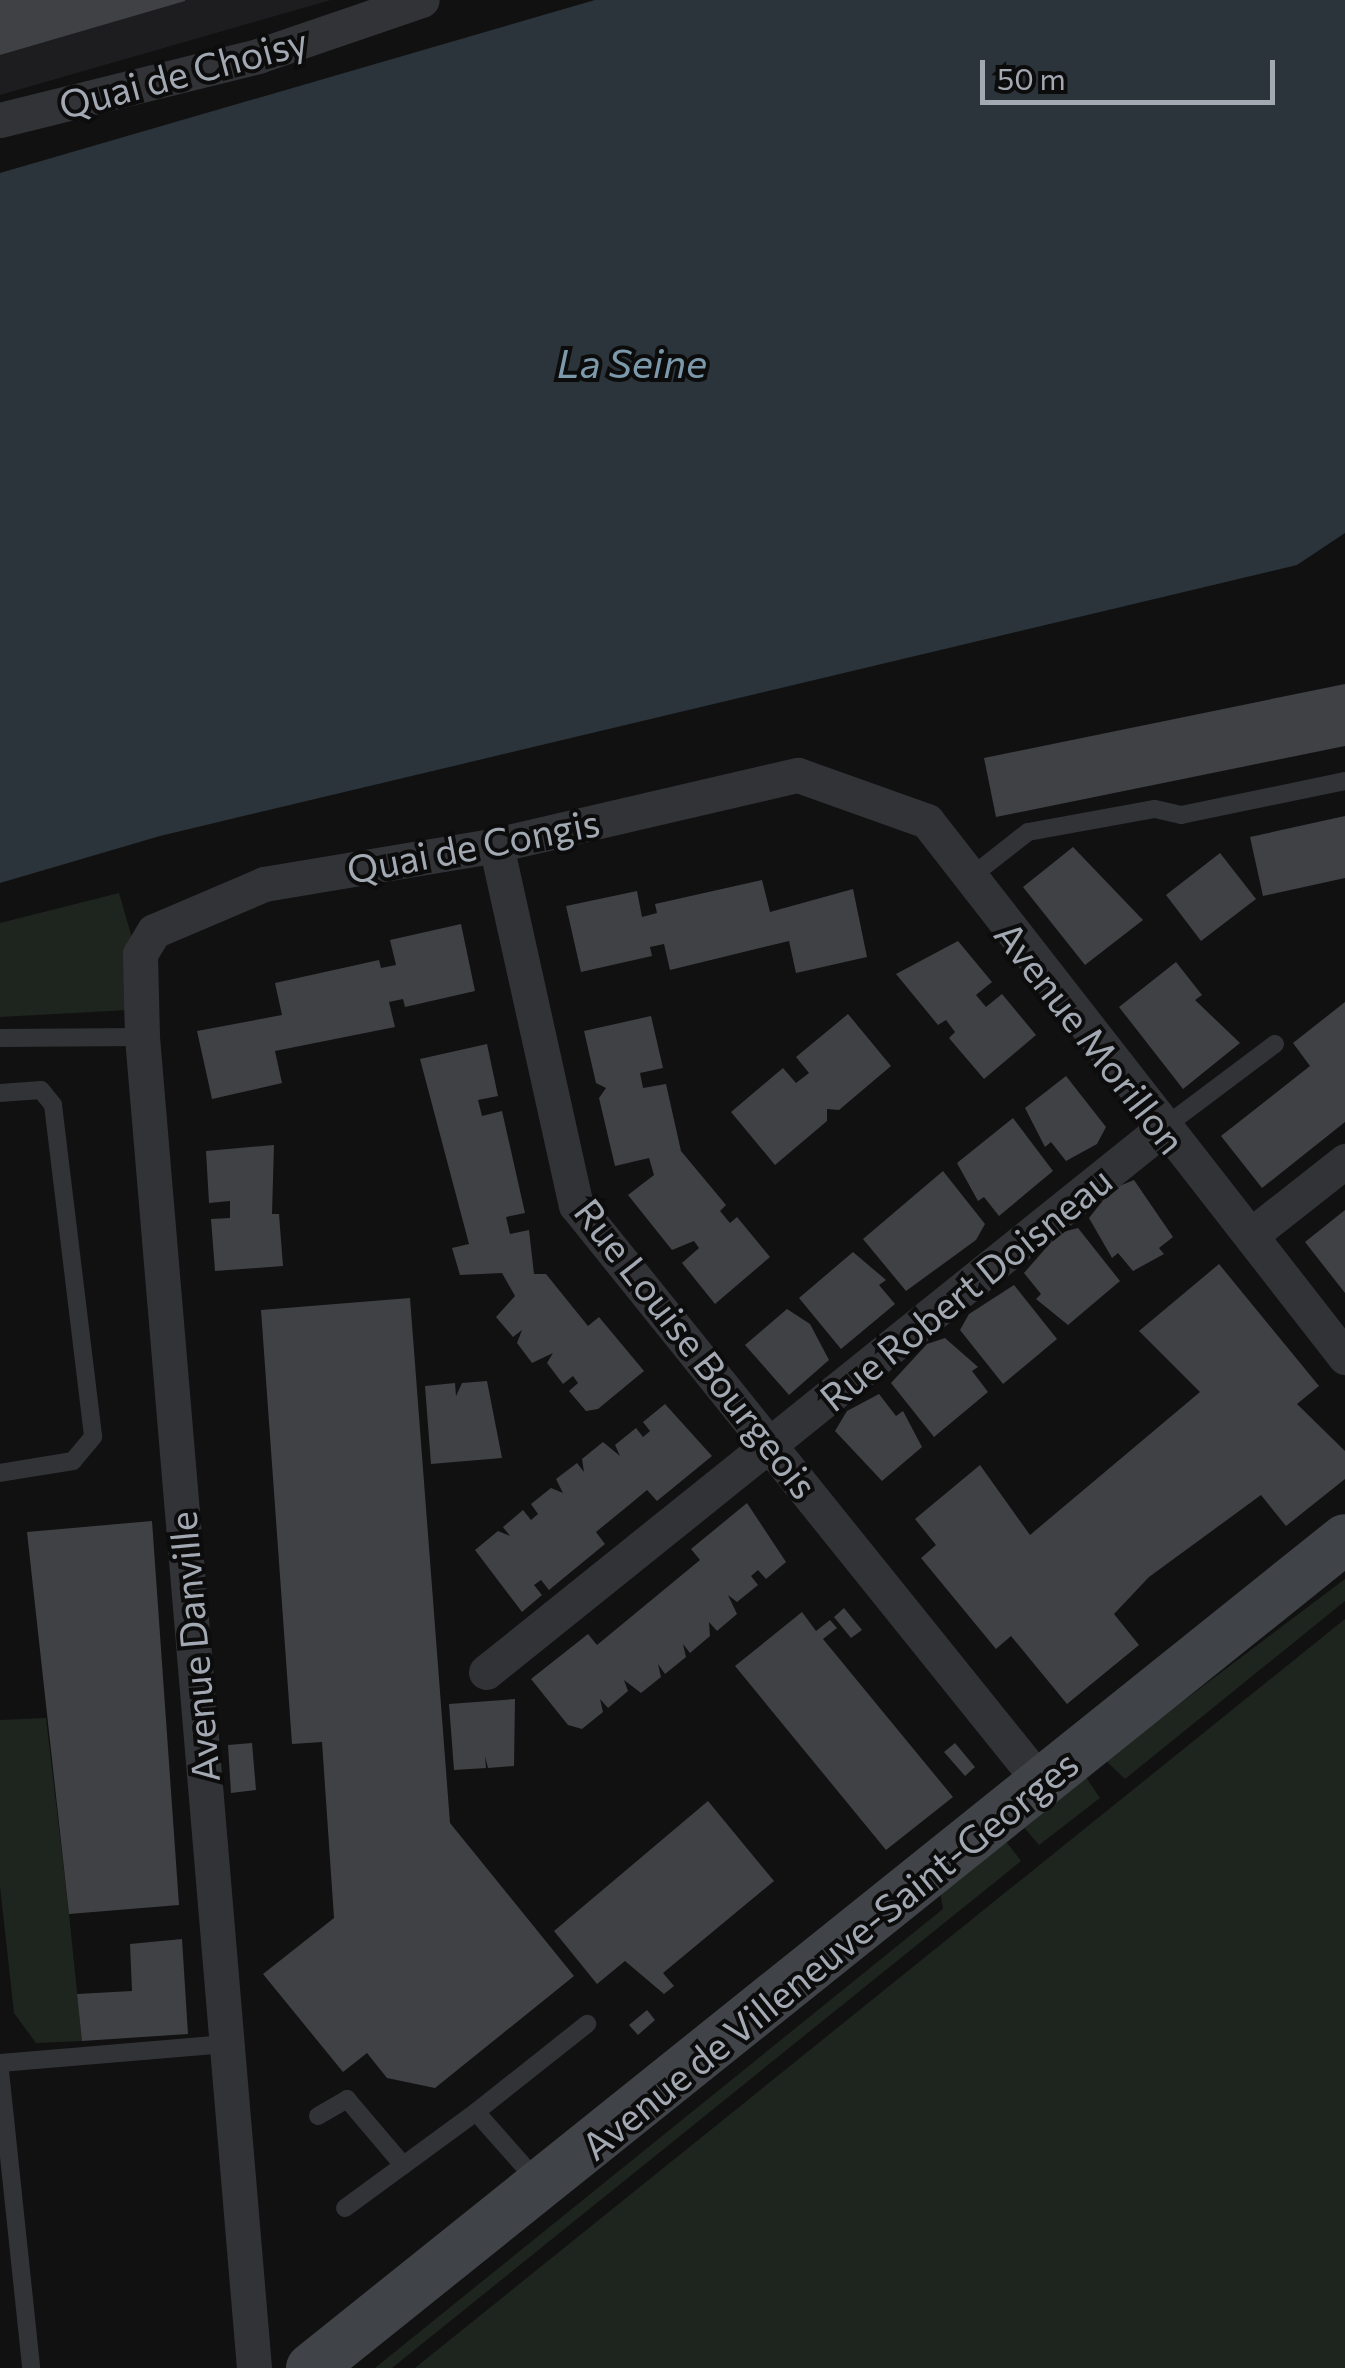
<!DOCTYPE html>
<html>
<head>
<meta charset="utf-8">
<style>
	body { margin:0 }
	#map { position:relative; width:1345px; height:2368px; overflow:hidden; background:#111112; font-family:Commissioner,sans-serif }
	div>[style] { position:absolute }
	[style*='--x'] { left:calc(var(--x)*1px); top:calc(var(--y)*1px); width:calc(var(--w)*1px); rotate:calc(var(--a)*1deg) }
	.built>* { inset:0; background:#1d1d1f }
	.green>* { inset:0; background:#1e251e }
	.water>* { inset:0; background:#2b343a }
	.building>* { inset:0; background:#404145 }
	.service>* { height:18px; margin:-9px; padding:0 9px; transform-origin:9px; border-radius:9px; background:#323337 }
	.minor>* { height:35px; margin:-17.5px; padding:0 17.5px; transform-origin:17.5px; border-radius:17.5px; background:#323337 }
	.secondary>* { height:50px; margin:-25px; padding:0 25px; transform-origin:25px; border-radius:25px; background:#404347 }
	span { translate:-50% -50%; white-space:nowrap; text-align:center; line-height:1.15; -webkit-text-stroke:8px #0c0c0d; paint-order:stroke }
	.street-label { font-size:38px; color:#a3a9b2 }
	.water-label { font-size:40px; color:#7c99ab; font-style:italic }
	.scale { position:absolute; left:980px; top:60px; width:295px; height:45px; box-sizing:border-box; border:5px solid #a3a9b2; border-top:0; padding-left:12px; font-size:30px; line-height:35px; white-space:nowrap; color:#a3a9b2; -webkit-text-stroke:8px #0c0c0d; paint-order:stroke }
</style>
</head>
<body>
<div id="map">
	<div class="built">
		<div style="clip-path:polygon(0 0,331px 0,0 95px)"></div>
	</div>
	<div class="green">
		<div style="clip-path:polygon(119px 893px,132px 938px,128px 1010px,0 1017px,0 923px)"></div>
		<div style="clip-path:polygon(1345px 1579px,1345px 1601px,1125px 1779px,1105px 1760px)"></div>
		<div style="clip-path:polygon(1345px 1619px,1345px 2368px,415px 2368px)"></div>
		<div style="clip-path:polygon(46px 1718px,69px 1914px,82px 2041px,36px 2043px,14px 2013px,0 1886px,0 1720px)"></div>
		<div style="clip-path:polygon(1085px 1776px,1100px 1798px,1039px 1845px,1022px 1825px)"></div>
		<div style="clip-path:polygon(1004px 1839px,1021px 1861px,392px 2368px,375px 2368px,943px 1909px,940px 1891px)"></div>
	</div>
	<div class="water">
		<div style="clip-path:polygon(595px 0,1345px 0,1345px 533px,1297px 565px,160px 836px,0 883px,0 173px)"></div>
	</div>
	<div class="building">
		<div style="clip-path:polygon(0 0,185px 0,185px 1px,0 55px)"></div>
		<div style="clip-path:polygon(1345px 684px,1345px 746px,996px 817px,984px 758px)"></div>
		<div style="clip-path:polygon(1345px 816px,1345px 878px,1263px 896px,1250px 837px)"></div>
		<div style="clip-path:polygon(1073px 847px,1143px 920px,1085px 965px,1023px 887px)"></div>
		<div style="clip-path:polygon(1220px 853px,1256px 899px,1201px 941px,1166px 895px)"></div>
		<div style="clip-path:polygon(762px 880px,770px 912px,853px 889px,867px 957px,796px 973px,789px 941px,670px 970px,664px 944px,650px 947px,652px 956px,581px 972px,566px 906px,637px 891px,642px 917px,657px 913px,655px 904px)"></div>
		<div style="clip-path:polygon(461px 924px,475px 991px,405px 1007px,403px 999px,389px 1002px,395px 1027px,275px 1051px,282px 1083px,212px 1099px,197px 1031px,282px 1015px,275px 983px,379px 960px,381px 968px,396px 965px,390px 940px)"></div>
		<div style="clip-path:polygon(958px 941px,992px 982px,976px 995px,986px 1007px,1002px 994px,1036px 1035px,984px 1079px,949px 1038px,955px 1032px,946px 1020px,938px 1025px,896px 974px)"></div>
		<div style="clip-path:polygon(1176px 962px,1202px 995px,1195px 1000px,1240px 1043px,1183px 1089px,1119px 1007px)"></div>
		<div style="clip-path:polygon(1345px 1002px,1345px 1122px,1262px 1188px,1221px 1136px,1310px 1066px,1293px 1043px)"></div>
		<div style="clip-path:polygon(848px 1014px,891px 1066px,839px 1110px,827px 1109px,827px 1121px,775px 1165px,731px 1112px,783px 1068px,796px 1083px,809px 1073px,796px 1057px)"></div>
		<div style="clip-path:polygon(651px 1016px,663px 1068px,640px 1073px,643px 1088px,666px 1084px,681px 1151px,726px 1205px,720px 1211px,730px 1223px,737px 1217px,770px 1257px,715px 1304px,682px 1263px,699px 1248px,694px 1241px,672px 1250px,628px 1195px,654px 1175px,649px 1158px,615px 1166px,599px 1098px,606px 1088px,596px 1083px,584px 1031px)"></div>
		<div style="clip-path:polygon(487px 1044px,498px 1096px,478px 1100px,482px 1116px,502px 1111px,525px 1213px,506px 1217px,510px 1234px,529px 1230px,534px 1274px,546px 1274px,588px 1326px,599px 1317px,644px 1371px,598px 1409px,586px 1411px,569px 1391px,578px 1383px,573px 1376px,563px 1384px,547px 1363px,553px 1353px,532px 1363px,517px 1343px,522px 1330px,513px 1337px,496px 1317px,515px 1296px,502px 1273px,460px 1275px,452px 1248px,469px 1244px,420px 1059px)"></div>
		<div style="clip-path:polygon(1066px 1076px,1106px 1127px,1097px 1144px,1066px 1161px,1051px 1142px,1045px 1147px,1025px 1108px)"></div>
		<div style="clip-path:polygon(1013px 1118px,1053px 1171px,999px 1216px,984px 1197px,978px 1201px,957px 1163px)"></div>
		<div style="clip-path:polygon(274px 1145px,272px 1214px,279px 1214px,283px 1266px,215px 1271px,211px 1219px,230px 1218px,230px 1201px,209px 1203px,206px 1151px)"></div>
		<div style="clip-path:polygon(943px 1171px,985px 1224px,976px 1240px,906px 1291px,863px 1239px)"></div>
		<div style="clip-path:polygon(1134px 1180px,1173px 1237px,1159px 1248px,1164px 1254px,1133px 1271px,1118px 1253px,1112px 1258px,1089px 1218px,1112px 1189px)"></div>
		<div style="clip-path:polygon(1345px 1210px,1345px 1293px,1305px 1242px)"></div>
		<div style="clip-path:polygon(1078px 1228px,1120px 1281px,1068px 1325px,1036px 1299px,1041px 1294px,1024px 1273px,1059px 1233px)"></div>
		<div style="clip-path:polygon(853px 1252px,886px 1280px,879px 1285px,895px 1304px,841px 1349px,799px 1298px)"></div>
		<div style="clip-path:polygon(1219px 1264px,1319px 1386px,1297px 1404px,1345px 1451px,1345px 1479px,1286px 1526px,1261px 1495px,1149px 1577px,1114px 1614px,1139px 1645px,1067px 1704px,1011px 1636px,996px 1649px,921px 1558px,936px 1545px,915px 1519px,980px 1465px,1030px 1535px,1200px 1392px,1139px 1331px)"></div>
		<div style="clip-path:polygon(1014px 1285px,1057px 1339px,1003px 1384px,960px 1330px,969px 1314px)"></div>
		<div style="clip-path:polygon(410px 1298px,450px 1823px,574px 1976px,435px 2088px,387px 2078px,367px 2053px,343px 2072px,263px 1974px,334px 1918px,322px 1742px,292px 1744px,261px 1310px)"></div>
		<div style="clip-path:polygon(787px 1309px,810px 1324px,829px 1360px,789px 1395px,745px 1345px)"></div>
		<div style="clip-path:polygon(945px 1338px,978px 1367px,972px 1371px,988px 1392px,934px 1437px,891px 1383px,927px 1344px)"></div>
		<div style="clip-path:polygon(487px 1381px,502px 1458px,431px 1464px,425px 1386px,455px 1383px,456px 1396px,462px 1383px)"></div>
		<div style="clip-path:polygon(879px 1394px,896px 1416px,903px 1411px,922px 1447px,882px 1481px,835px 1431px,847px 1411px)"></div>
		<div style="clip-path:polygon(665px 1404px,712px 1456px,657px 1501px,647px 1490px,629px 1505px,596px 1532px,605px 1544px,549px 1590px,541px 1580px,534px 1585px,542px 1595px,522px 1612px,475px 1550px,498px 1531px,510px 1536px,503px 1527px,523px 1510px,531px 1520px,538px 1514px,531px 1504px,551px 1488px,563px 1493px,556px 1479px,577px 1463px,584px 1472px,582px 1459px,603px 1442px,620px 1456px,615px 1445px,636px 1428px,643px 1437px,650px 1431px,643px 1422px)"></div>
		<div style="clip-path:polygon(747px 1503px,786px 1562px,766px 1579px,758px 1570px,751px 1576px,758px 1585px,737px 1602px,728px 1595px,737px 1614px,717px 1631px,709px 1622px,710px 1636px,690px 1653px,683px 1644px,686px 1657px,665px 1674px,658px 1664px,661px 1677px,641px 1693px,624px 1680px,628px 1691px,608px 1708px,600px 1699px,603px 1712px,582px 1729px,568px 1725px,531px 1679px,588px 1634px,597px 1645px,700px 1560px,691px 1549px)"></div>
		<div style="clip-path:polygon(152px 1521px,179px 1905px,69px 1914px,27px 1532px)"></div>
		<div style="clip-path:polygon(844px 1608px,862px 1630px,851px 1638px,834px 1617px)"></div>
		<div style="clip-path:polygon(802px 1612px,816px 1631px,830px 1620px,837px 1628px,823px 1639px,953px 1797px,886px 1850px,735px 1666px)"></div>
		<div style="clip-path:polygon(515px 1699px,514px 1766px,488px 1768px,485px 1756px,486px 1768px,454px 1770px,449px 1704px)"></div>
		<div style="clip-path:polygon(252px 1743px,256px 1790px,231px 1793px,228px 1745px)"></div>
		<div style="clip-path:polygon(955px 1743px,975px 1767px,965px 1776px,944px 1752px)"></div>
		<div style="clip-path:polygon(708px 1801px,774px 1881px,663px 1973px,674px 1986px,664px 1994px,625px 1961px,597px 1984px,554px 1931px)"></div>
		<div style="clip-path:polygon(182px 1939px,188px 2034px,82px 2041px,77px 1994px,132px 1991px,130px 1944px)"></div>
		<div style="clip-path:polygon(647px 2010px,655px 2020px,638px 2035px,629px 2025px)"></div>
	</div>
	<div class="service">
		<div style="--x:968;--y:879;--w:76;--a:-38.1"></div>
		<div style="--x:1028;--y:832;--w:129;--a:-10.3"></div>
		<div style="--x:1155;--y:809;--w:27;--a:13"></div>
		<div style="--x:1181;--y:815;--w:167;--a:-11.7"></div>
		<div style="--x:0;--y:1038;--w:142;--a:-0.4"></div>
		<div style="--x:0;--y:1093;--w:41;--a:-4.2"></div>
		<div style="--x:41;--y:1090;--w:19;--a:51"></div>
		<div style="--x:53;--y:1105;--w:334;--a:83.1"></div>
		<div style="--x:93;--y:1437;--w:31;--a:130"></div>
		<div style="--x:73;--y:1461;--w:74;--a:170.7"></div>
		<div style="--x:1163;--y:1128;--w:140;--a:-36.9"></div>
		<div style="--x:0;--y:2063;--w:227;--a:-4.8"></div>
		<div style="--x:0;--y:2071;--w:299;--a:84"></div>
		<div style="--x:476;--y:2112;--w:142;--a:-38.4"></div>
		<div style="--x:318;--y:2116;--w:34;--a:-30"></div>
		<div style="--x:347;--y:2099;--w:87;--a:49.7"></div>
		<div style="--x:345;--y:2208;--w:162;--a:-36.2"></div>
		<div style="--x:476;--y:2112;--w:92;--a:48.5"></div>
	</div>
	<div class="minor">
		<div style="--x:0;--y:120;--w:266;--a:-13.9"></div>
		<div style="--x:258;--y:56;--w:173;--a:-18.9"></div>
		<div style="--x:496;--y:845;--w:369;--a:77.5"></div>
		<div style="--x:576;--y:1205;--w:742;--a:51.18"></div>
		<div style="--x:1251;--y:1235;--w:120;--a:-38.2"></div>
		<div style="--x:486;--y:1672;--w:867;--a:-38.77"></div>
		<div style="--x:254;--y:2368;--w:1336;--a:-94.81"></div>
		<div style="--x:142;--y:1037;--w:83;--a:-91.4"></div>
		<div style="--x:140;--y:954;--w:27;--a:-59"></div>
		<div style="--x:154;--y:931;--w:120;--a:-23.1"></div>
		<div style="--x:264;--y:884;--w:235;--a:-9.5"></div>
		<div style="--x:496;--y:845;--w:310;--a:-13.1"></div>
		<div style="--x:798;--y:775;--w:137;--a:19.6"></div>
		<div style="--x:927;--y:821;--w:680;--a:52.05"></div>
	</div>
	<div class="secondary">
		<div style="--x:311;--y:2368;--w:1325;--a:-38.72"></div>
	</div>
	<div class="street-label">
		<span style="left:183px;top:72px;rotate:-15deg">Quai de Choisy</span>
		<span style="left:473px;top:845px;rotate:-11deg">Quai de Congis</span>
		<span style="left:1091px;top:1037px;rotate:52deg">Avenue Morillon</span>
		<span style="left:965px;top:1288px;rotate:-39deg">Rue Robert Doisneau</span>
		<span style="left:697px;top:1348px;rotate:52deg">Rue Louise Bourgeois</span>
		<span style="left:193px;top:1647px;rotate:-95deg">Avenue Danville</span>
		<span style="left:829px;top:1954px;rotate:-39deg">Avenue de Villeneuve-Saint-Georges</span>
	</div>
	<div class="water-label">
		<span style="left:632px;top:362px">La Seine</span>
	</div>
	<div class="scale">50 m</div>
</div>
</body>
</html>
